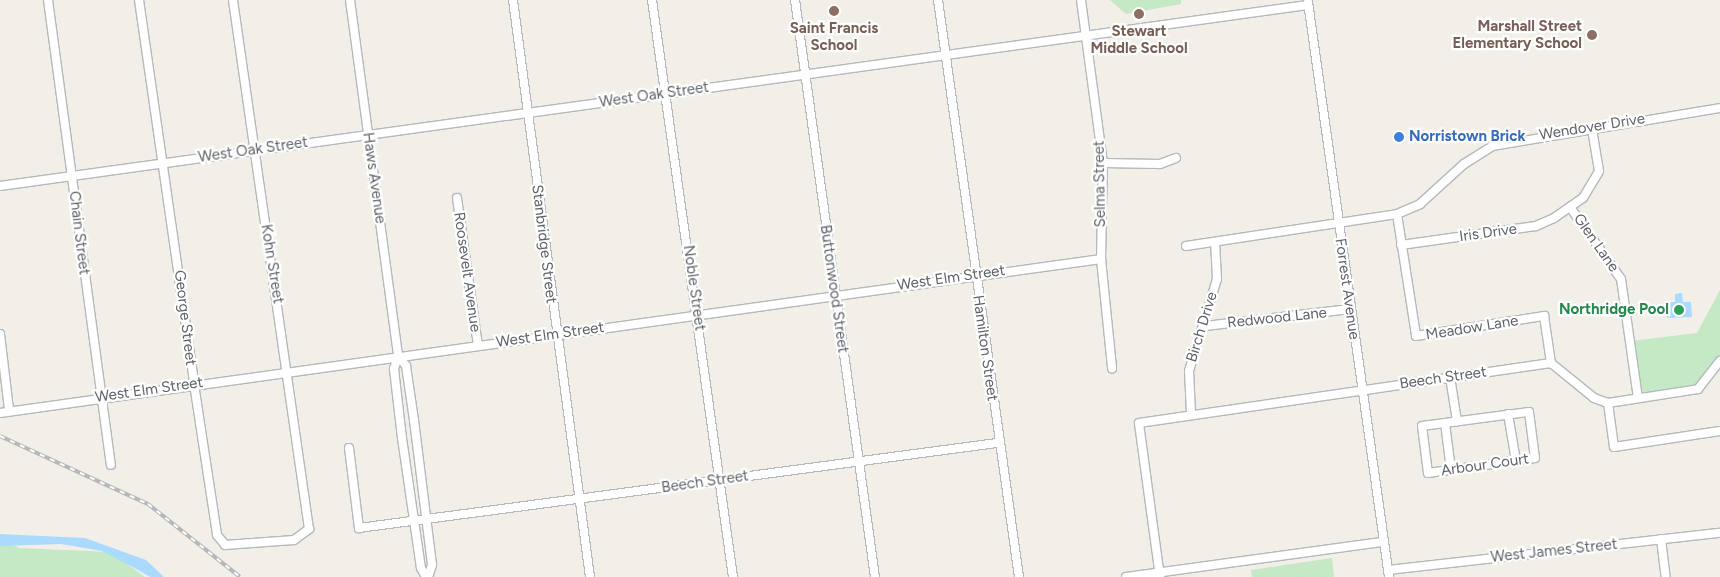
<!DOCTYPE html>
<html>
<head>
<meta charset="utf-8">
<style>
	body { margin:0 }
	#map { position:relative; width:1720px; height:577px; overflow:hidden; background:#f1efe8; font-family:Figtree,sans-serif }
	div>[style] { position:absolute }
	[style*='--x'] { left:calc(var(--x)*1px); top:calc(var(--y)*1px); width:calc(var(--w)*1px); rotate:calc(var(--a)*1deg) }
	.green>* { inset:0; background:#c5e8c5 }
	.water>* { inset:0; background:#aadaff }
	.stream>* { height:2px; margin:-1px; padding:0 1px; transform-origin:1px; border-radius:1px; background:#aadaff }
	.roads { filter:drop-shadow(1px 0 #b5b8bc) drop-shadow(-1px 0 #b5b8bc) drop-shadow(0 1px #b5b8bc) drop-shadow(0 -1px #b5b8bc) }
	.street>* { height:8px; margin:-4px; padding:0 4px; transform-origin:4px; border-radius:4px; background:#fff }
	.rail>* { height:4px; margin-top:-2px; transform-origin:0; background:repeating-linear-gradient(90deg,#fff 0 5.5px,#b6b7b8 0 11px); box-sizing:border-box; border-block:1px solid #b6b7b8 }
	.dots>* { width:14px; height:14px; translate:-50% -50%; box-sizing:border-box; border:2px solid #fff; border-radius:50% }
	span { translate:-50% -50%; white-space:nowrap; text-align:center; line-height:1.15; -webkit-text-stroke:4.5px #fff; paint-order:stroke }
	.education-label { font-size:15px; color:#785e54; font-weight:700 }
	.right { translate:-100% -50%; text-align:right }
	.street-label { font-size:15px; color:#5f6368 }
	.shop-label { font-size:15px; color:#366cbe; font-weight:700 }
	.left { translate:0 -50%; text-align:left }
	.leisure-label { font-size:15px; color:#27864d; font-weight:700 }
</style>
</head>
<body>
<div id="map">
	<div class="green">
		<div style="clip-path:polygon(1110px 0,1181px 0,1181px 4px,1126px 14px)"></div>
		<div style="clip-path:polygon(1720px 290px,1720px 361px,1698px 389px,1638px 398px,1631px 341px,1697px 333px)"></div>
		<div style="clip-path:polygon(0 539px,20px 548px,111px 552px,145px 577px,0 577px)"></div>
		<div style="clip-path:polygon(1332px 558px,1334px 577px,1252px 577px,1251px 570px)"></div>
	</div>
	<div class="water">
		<div style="clip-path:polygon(1682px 293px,1683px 302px,1691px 302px,1692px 317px,1667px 318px,1666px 302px,1675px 302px,1675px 294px)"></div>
		<div style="clip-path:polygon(0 534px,85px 538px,146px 560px,164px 577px,152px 577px,102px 551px,61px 544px,0 546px)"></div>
	</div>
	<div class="stream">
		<div style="--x:128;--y:563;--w:28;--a:30"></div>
	</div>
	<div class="roads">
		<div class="street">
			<div style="--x:48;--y:0;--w:469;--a:82.3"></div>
			<div style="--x:139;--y:0;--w:388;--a:81.8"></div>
			<div style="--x:194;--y:384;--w:153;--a:81.3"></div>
			<div style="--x:217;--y:535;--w:13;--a:51"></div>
			<div style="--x:225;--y:545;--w:69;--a:-4.1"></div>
			<div style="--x:294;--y:540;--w:19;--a:-36"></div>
			<div style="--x:309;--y:529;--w:534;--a:-98.18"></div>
			<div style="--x:350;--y:0;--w:359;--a:82.3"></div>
			<div style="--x:398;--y:356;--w:14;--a:107"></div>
			<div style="--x:394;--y:369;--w:69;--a:83.4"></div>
			<div style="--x:402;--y:438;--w:131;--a:81.7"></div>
			<div style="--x:421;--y:568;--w:10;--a:61"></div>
			<div style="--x:513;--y:0;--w:582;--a:82.4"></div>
			<div style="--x:652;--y:0;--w:583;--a:82.01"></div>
			<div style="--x:795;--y:0;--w:583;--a:82.11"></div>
			<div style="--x:938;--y:0;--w:583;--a:82.01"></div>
			<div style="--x:1081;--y:0;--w:164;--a:82.3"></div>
			<div style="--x:1103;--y:163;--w:96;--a:91.2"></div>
			<div style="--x:1101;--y:259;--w:110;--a:84.2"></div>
			<div style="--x:1308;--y:2;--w:581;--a:81.98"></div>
			<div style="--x:1103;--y:163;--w:57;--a:1"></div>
			<div style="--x:1160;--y:164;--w:17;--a:-21"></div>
			<div style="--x:0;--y:186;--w:1320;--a:-7.88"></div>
			<div style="--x:457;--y:198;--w:148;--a:81.9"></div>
			<div style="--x:1570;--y:207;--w:88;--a:54.7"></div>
			<div style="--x:1621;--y:279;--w:120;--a:81.9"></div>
			<div style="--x:1397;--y:214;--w:123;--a:81.1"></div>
			<div style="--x:1416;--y:336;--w:130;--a:-8.9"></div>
			<div style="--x:1544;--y:316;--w:48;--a:81.5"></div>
			<div style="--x:1401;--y:245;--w:136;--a:-8"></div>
			<div style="--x:1536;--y:226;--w:20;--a:-24"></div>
			<div style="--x:1554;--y:218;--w:35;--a:-35"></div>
			<div style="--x:1583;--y:198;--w:31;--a:-59"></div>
			<div style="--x:1599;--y:171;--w:43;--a:-99.5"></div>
			<div style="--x:1186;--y:246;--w:213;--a:-8.6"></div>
			<div style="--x:1397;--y:214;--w:25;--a:-23"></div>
			<div style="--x:1420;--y:204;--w:59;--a:-42.3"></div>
			<div style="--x:1464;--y:164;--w:34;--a:-32"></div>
			<div style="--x:1493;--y:146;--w:230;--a:-9.5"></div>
			<div style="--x:1205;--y:326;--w:146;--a:-6.7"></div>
			<div style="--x:0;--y:334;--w:77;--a:83.2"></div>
			<div style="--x:398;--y:356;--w:13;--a:51"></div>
			<div style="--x:406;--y:366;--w:55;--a:81.6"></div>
			<div style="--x:414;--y:420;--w:146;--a:82.9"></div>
			<div style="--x:432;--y:565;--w:13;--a:108"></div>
			<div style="--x:1450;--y:377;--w:45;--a:81"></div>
			<div style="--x:1608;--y:403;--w:44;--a:82.2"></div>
			<div style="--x:1614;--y:447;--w:107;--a:-8.6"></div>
			<div style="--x:1529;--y:412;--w:46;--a:82.6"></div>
			<div style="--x:1535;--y:458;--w:108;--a:172"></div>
			<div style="--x:1428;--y:473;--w:47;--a:-97.3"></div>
			<div style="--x:1422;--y:426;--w:108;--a:-7.5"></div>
			<div style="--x:0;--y:413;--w:1112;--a:-7.96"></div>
			<div style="--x:1191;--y:413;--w:42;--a:-92.7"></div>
			<div style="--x:1189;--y:371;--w:96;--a:-73.1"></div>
			<div style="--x:1217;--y:279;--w:37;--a:-93"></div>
			<div style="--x:1508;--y:414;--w:48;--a:80.3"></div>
			<div style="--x:1445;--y:423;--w:47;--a:82.7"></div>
			<div style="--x:349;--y:448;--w:81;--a:82.9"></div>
			<div style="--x:359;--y:528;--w:644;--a:-7.59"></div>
			<div style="--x:1661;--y:539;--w:38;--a:83"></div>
			<div style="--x:1388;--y:570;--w:334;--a:-6.4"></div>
			<div style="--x:1126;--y:577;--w:258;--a:-7.8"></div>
			<div style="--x:1160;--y:577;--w:155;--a:-97.8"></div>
			<div style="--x:1139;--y:423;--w:416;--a:-8.3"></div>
			<div style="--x:1551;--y:363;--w:55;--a:39.1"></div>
			<div style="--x:1594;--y:398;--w:15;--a:20"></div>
			<div style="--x:1608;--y:403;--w:91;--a:-8.8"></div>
			<div style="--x:1698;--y:389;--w:36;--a:-52"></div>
		</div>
	</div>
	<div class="rail">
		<div style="--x:0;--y:436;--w:163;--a:24.7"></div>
		<div style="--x:148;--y:504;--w:117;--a:38.4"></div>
	</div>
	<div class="dots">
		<div style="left:834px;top:11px;background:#8d6e63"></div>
		<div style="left:1139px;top:14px;background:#8d6e63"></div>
		<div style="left:1592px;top:35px;background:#8d6e63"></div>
		<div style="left:1399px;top:137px;background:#3f7fe0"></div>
		<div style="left:1679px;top:310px;background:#2e9e5b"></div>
	</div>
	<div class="education-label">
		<span class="right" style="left:1582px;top:35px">Marshall Street<br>Elementary School</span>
		<span style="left:834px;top:37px">Saint Francis<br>School</span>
		<span style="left:1139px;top:40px">Stewart<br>Middle School</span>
	</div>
	<div class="street-label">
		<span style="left:654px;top:95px;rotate:-8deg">West Oak Street</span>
		<span style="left:1592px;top:127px;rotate:-9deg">Wendover Drive</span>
		<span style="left:253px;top:150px;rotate:-8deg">West Oak Street</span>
		<span style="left:374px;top:178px;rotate:82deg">Haws Avenue</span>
		<span style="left:1100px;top:184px;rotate:-91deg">Selma Street</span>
		<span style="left:79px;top:233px;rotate:83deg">Chain Street</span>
		<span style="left:1488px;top:233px;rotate:-8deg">Iris Drive</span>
		<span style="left:1596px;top:243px;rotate:55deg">Glen Lane</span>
		<span style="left:544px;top:244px;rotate:83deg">Stanbridge Street</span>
		<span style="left:272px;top:264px;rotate:81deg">Kohn Street</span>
		<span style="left:467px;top:272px;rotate:82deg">Roosevelt Avenue</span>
		<span style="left:951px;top:278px;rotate:-8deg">West Elm Street</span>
		<span style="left:694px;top:288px;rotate:82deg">Noble Street</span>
		<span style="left:834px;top:289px;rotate:82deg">Buttonwood Street</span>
		<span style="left:1347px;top:289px;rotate:82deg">Forrest Avenue</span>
		<span style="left:185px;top:318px;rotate:83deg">George Street</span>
		<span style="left:1277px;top:318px;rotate:-6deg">Redwood Lane</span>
		<span style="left:1202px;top:327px;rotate:-73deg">Birch Drive</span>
		<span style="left:1472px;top:328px;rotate:-9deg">Meadow Lane</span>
		<span style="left:550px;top:335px;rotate:-8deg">West Elm Street</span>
		<span style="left:985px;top:348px;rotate:82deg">Hamilton Street</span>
		<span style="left:1443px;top:378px;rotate:-8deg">Beech Street</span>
		<span style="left:149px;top:390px;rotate:-8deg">West Elm Street</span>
		<span style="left:1485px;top:465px;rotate:-8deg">Arbour Court</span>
		<span style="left:705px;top:482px;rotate:-8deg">Beech Street</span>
		<span style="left:1554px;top:551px;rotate:-6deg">West James Street</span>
	</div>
	<div class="shop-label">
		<span class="left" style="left:1409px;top:137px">Norristown Brick</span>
	</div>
	<div class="leisure-label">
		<span class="right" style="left:1669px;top:310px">Northridge Pool</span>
	</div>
</div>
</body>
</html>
